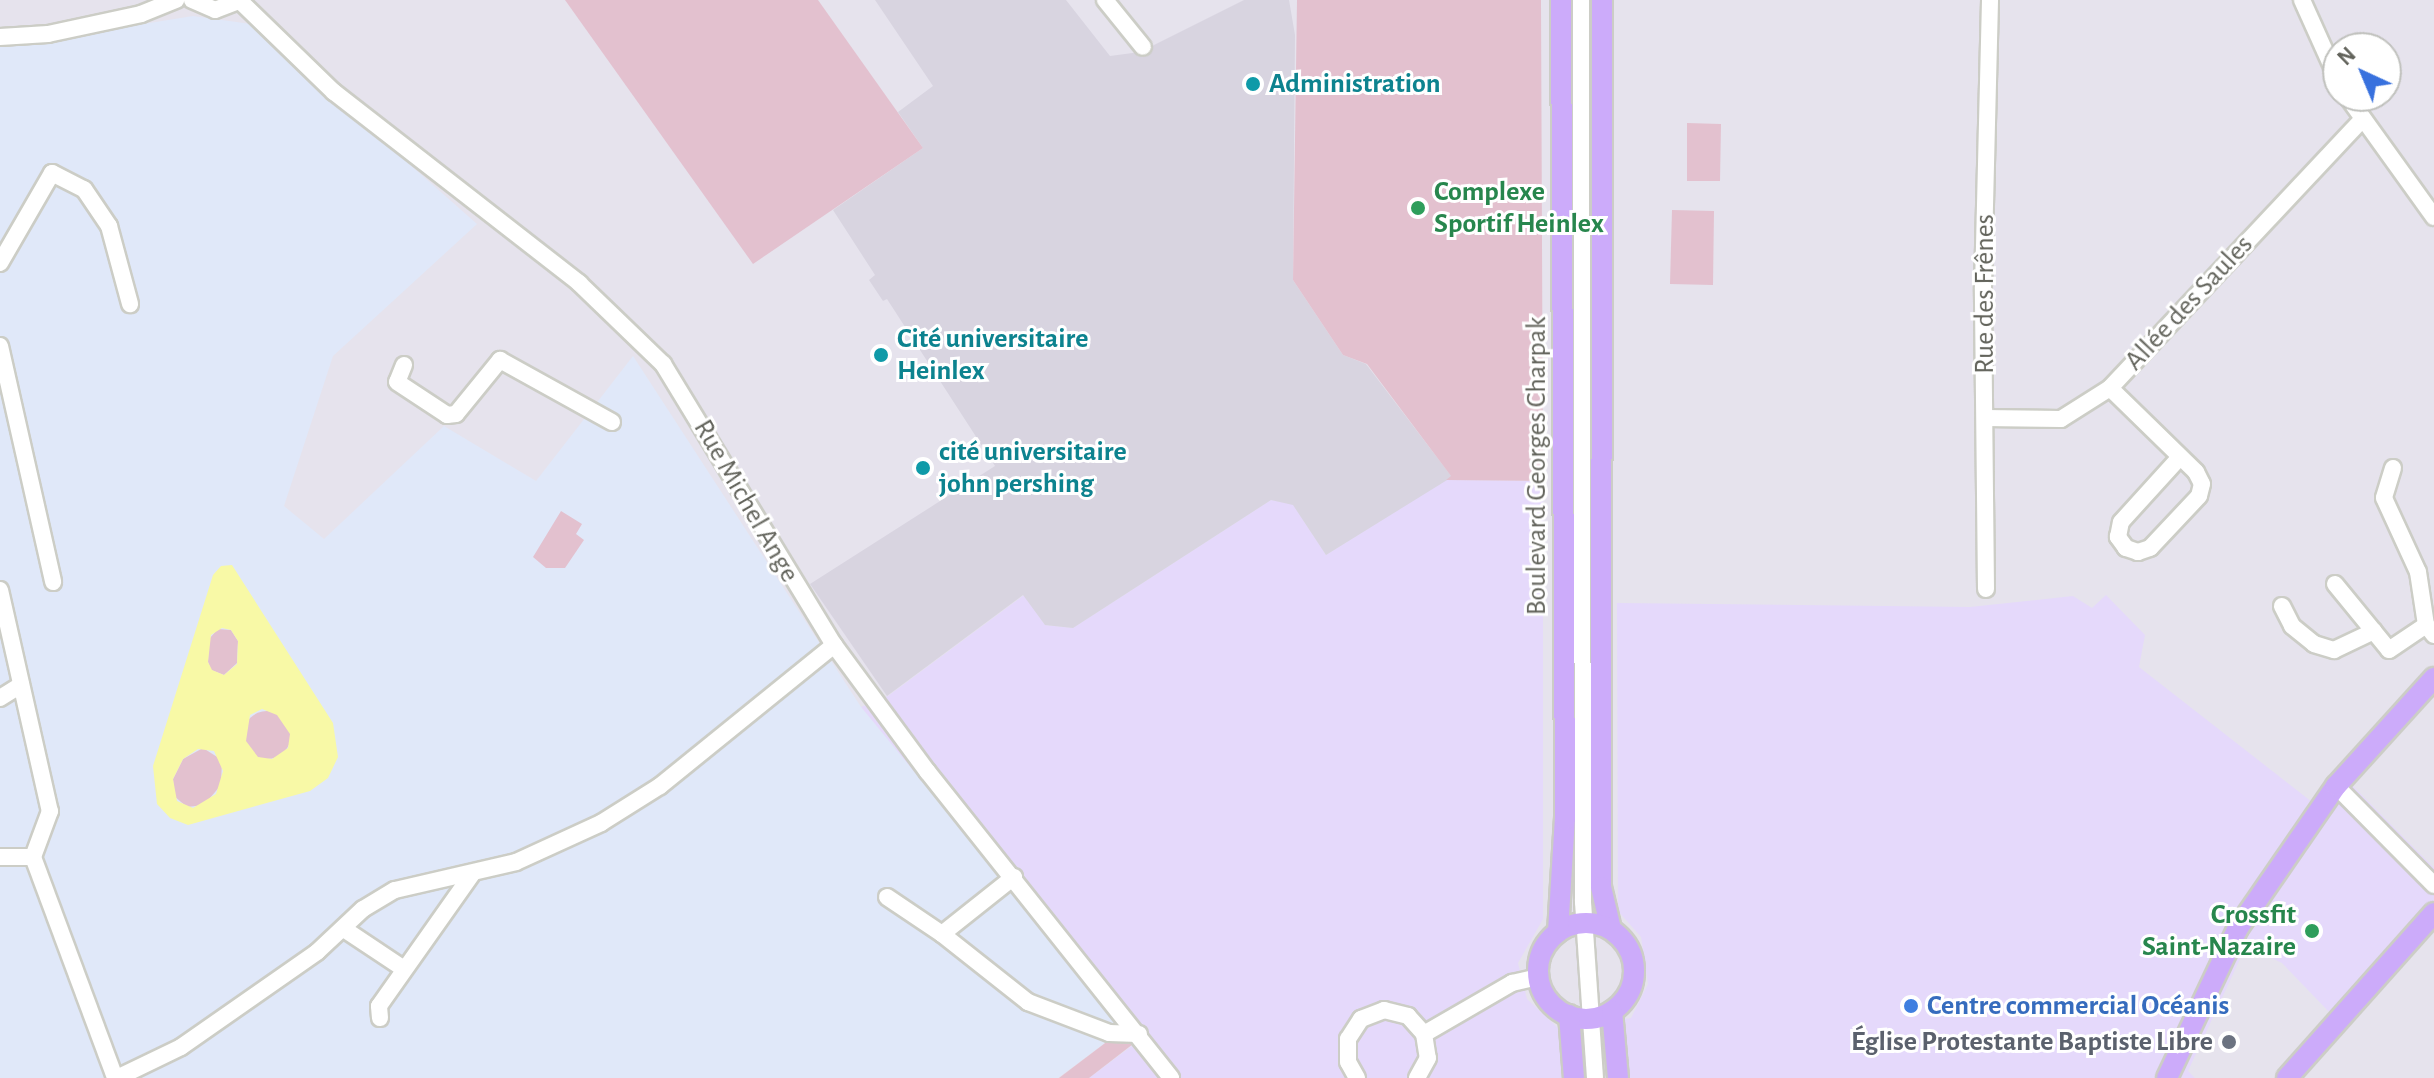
<!DOCTYPE html>
<html>
<head>
<meta charset="utf-8">
<style>
	body { margin:0 }
	#map { position:relative; width:2434px; height:1078px; overflow:hidden; background:#e6e3ed; font-family:"Alegreya Sans",sans-serif }
	div>[style] { position:absolute }
	[style*='--x'] { left:calc(var(--x)*1px); top:calc(var(--y)*1px); width:calc(var(--w)*1px); rotate:calc(var(--a)*1deg) }
	.commercial>* { inset:0; background:#e5d9fb }
	.education>* { inset:0; background:#d8d4e0 }
	.medical>* { inset:0; background:#e0e8f9 }
	.green>* { inset:0; background:#e3c1cf }
	.round { border-radius:50% }
	.water>* { inset:0; background:#f8f9a6 }
	.roads { filter:drop-shadow(2px 0 #cccdc6) drop-shadow(-2px 0 #cccdc6) drop-shadow(0 2px #cccdc6) drop-shadow(0 -2px #cccdc6) }
	.minor>* { height:16px; margin:-8px; padding:0 8px; transform-origin:8px; border-radius:8px; background:#fff }
	.major>* { height:20px; margin:-10px; padding:0 10px; transform-origin:10px; border-radius:10px; background:#ccabfa }
	.major>.ring { margin:-10px; padding:0; box-sizing:content-box; background:none; border:20px solid #ccabfa; border-radius:50% }
	.dots>* { width:22px; height:22px; translate:-50% -50%; box-sizing:border-box; border:4px solid #fff; border-radius:50% }
	span { translate:-50% -50%; white-space:nowrap; text-align:center; line-height:1.15; -webkit-text-stroke:6px #fff; paint-order:stroke }
	.culture-label { font-size:28px; color:#0d838f; font-weight:700 }
	.left { translate:0 -50%; text-align:left }
	.leisure-label { font-size:28px; color:#27864d; font-weight:700 }
	.right { translate:-100% -50%; text-align:right }
	.street-label { font-size:28px; color:#62635b }
	.shop-label { font-size:28px; color:#366cbe; font-weight:700 }
	.worship-label { font-size:28px; color:#5b616d; font-weight:700 }
	.north { position:absolute; left:2322px; top:32px; width:80px; height:80px; box-sizing:border-box; background:#fff; border:2px solid #c0c1bd; border-radius:50%; rotate:316deg; font-size:22px; font-weight:700; line-height:32px; text-align:center; color:#62635b }
	.north::after { content:''; display:block; margin:auto; width:28px; height:36px; background:#3871de; clip-path:polygon(50% 0,100% 100%,50% 72%,0 100%) }
</style>
</head>
<body>
<div id="map">
	<div class="commercial">
		<div style="clip-path:polygon(1446px 480px,1543px 481px,1543px 919px,1518px 963px,1527px 999px,1558px 1028px,1631px 1018px,1648px 984px,1641px 937px,1618px 911px,1617px 603px,1970px 607px,2073px 596px,2092px 608px,2106px 595px,2145px 635px,2139px 667px,2312px 802px,2341px 774px,2434px 868px,2434px 903px,2333px 1016px,2282px 963px,2246px 946px,2188px 1071px,2195px 1078px,1089px 1078px,1133px 1045px,861px 707px,888px 696px,1024px 595px,1045px 625px,1073px 628px,1271px 500px,1293px 504px,1326px 555px)"></div>
	</div>
	<div class="education">
		<div style="clip-path:polygon(875px 0,1066px 0,1110px 56px,1140px 52px,1244px 0,1289px 0,1295px 35px,1293px 280px,1343px 355px,1366px 364px,1452px 477px,1326px 555px,1293px 505px,1271px 500px,1073px 628px,1045px 625px,1023px 595px,887px 696px,810px 584px,995px 466px,887px 299px,883px 301px,869px 280px,875px 275px,833px 210px,923px 148px,898px 112px,933px 86px)"></div>
	</div>
	<div class="medical">
		<div style="clip-path:polygon(193px 16px,251px 24px,477px 224px,333px 356px,284px 506px,324px 539px,444px 426px,536px 481px,633px 356px,861px 707px,1125px 1028px,1058px 1078px,0 1078px,0 47px)"></div>
	</div>
	<div class="green">
		<div style="clip-path:polygon(565px 0,818px 0,923px 148px,753px 264px)"></div>
		<div style="clip-path:polygon(1297px 0,1541px 0,1543px 481px,1446px 480px,1451px 476px,1367px 364px,1343px 355px,1293px 280px)"></div>
		<div style="clip-path:polygon(1687px 123px,1721px 124px,1720px 181px,1687px 181px)"></div>
		<div style="clip-path:polygon(1672px 210px,1714px 211px,1713px 285px,1670px 284px)"></div>
		<div style="clip-path:polygon(561px 511px,582px 524px,576px 534px,584px 540px,565px 568px,546px 568px,533px 557px)"></div>
		<div style="clip-path:polygon(218px 629px,231px 630px,238px 641px,237px 663px,224px 675px,211px 670px,208px 662px,209px 639px)"></div>
		<div class="round" style="left:243px;top:711px;width:48px;height:48px"></div>
		<div style="clip-path:polygon(203px 748px,222px 760px,221px 785px,204px 805px,187px 807px,174px 796px,173px 779px,183px 759px)"></div>
		<div style="clip-path:polygon(1125px 1028px,1133px 1044px,1089px 1078px,1059px 1078px)"></div>
	</div>
	<div class="water">
		<div style="clip-path:polygon(evenodd,232px 565px,333px 723px,338px 757px,328px 778px,310px 791px,188px 825px,170px 818px,157px 804px,153px 766px,213px 575px,221px 566px,232px 565px,222px 628px,231px 630px,238px 641px,237px 664px,224px 675px,212px 670px,208px 662px,211px 635px,222px 628px,232px 565px,262px 709px,277px 715px,290px 734px,288px 748px,272px 759px,258px 757px,246px 741px,250px 715px,262px 709px,232px 565px,198px 749px,214px 751px,223px 771px,216px 794px,193px 808px,177px 801px,173px 779px,183px 759px,198px 749px)"></div>
	</div>
	<div class="roads">
		<div class="minor">
			<div style="--x:192;--y:0;--w:25;--a:23"></div>
			<div style="--x:215;--y:10;--w:28;--a:-21"></div>
			<div style="--x:1105;--y:0;--w:60;--a:51"></div>
			<div style="--x:1581;--y:0;--w:902;--a:89.87"></div>
			<div style="--x:1583;--y:902;--w:176;--a:86.1"></div>
			<div style="--x:2302;--y:0;--w:88;--a:65.8"></div>
			<div style="--x:240;--y:1;--w:131;--a:44.1"></div>
			<div style="--x:334;--y:92;--w:311;--a:37.9"></div>
			<div style="--x:579;--y:283;--w:117;--a:44"></div>
			<div style="--x:663;--y:364;--w:329;--a:58.7"></div>
			<div style="--x:834;--y:645;--w:157;--a:53.6"></div>
			<div style="--x:927;--y:771;--w:392;--a:51.5"></div>
			<div style="--x:0;--y:37;--w:48;--a:-3.6"></div>
			<div style="--x:48;--y:34;--w:95;--a:-12.1"></div>
			<div style="--x:141;--y:14;--w:38;--a:-22"></div>
			<div style="--x:2347;--y:96;--w:149;--a:54.3"></div>
			<div style="--x:0;--y:263;--w:104;--a:-60"></div>
			<div style="--x:52;--y:173;--w:36;--a:27"></div>
			<div style="--x:84;--y:189;--w:45;--a:56"></div>
			<div style="--x:109;--y:226;--w:81;--a:74.9"></div>
			<div style="--x:0;--y:346;--w:242;--a:77.3"></div>
			<div style="--x:404;--y:365;--w:18;--a:112"></div>
			<div style="--x:397;--y:382;--w:60;--a:33.4"></div>
			<div style="--x:447;--y:415;--w:9;--a:-6"></div>
			<div style="--x:456;--y:414;--w:70;--a:-50.8"></div>
			<div style="--x:500;--y:360;--w:128;--a:29"></div>
			<div style="--x:2110;--y:388;--w:120;--a:44.3"></div>
			<div style="--x:2196;--y:472;--w:13;--a:63"></div>
			<div style="--x:2202;--y:484;--w:12;--a:104"></div>
			<div style="--x:2199;--y:496;--w:71;--a:133.3"></div>
			<div style="--x:2150;--y:548;--w:13;--a:162"></div>
			<div style="--x:2138;--y:552;--w:13;--a:-162"></div>
			<div style="--x:2126;--y:548;--w:14;--a:-126"></div>
			<div style="--x:2118;--y:537;--w:15;--a:-79"></div>
			<div style="--x:2121;--y:522;--w:88;--a:-47.8"></div>
			<div style="--x:1985;--y:418;--w:76;--a:0.8"></div>
			<div style="--x:2061;--y:419;--w:58;--a:-32.3"></div>
			<div style="--x:2110;--y:388;--w:366;--a:-46.8"></div>
			<div style="--x:2393;--y:468;--w:31;--a:107"></div>
			<div style="--x:2384;--y:498;--w:81;--a:65.3"></div>
			<div style="--x:2418;--y:572;--w:54;--a:81.4"></div>
			<div style="--x:2426;--y:625;--w:13;--a:51"></div>
			<div style="--x:2335;--y:584;--w:85;--a:50.7"></div>
			<div style="--x:2389;--y:650;--w:45;--a:-34"></div>
			<div style="--x:1986;--y:589;--w:302;--a:-90.6"></div>
			<div style="--x:1983;--y:287;--w:287;--a:-88.6"></div>
			<div style="--x:0;--y:590;--w:227;--a:77.3"></div>
			<div style="--x:50;--y:811;--w:49;--a:110.3"></div>
			<div style="--x:2282;--y:606;--w:22;--a:63"></div>
			<div style="--x:2292;--y:626;--w:28;--a:39"></div>
			<div style="--x:2314;--y:644;--w:21;--a:17"></div>
			<div style="--x:2334;--y:650;--w:44;--a:-25.4"></div>
			<div style="--x:0;--y:698;--w:25;--a:-32"></div>
			<div style="--x:2336;--y:786;--w:139;--a:45.3"></div>
			<div style="--x:0;--y:857;--w:33;--a:0"></div>
			<div style="--x:33;--y:857;--w:236;--a:69.6"></div>
			<div style="--x:887;--y:897;--w:66;--a:33.9"></div>
			<div style="--x:942;--y:934;--w:92;--a:-38.4"></div>
			<div style="--x:344;--y:929;--w:72;--a:33.7"></div>
			<div style="--x:942;--y:934;--w:110;--a:38.3"></div>
			<div style="--x:1028;--y:1002;--w:87;--a:20.9"></div>
			<div style="--x:1109;--y:1033;--w:30;--a:2"></div>
			<div style="--x:380;--y:1018;--w:12;--a:-95"></div>
			<div style="--x:379;--y:1006;--w:161;--a:-54.8"></div>
			<div style="--x:1424;--y:1034;--w:102;--a:-30.1"></div>
			<div style="--x:1512;--y:983;--w:27;--a:-13"></div>
			<div style="--x:117;--y:1078;--w:71;--a:-25.8"></div>
			<div style="--x:181;--y:1047;--w:166;--a:-34.9"></div>
			<div style="--x:317;--y:952;--w:63;--a:-43.1"></div>
			<div style="--x:363;--y:909;--w:37;--a:-31"></div>
			<div style="--x:395;--y:890;--w:124;--a:-13"></div>
			<div style="--x:516;--y:862;--w:94;--a:-24.6"></div>
			<div style="--x:601;--y:823;--w:70;--a:-32.1"></div>
			<div style="--x:660;--y:786;--w:224;--a:-39"></div>
			<div style="--x:1357;--y:1078;--w:18;--a:-119"></div>
			<div style="--x:1348;--y:1062;--w:23;--a:-90"></div>
			<div style="--x:1348;--y:1039;--w:24;--a:-57"></div>
			<div style="--x:1361;--y:1019;--w:25;--a:-21"></div>
			<div style="--x:1384;--y:1010;--w:25;--a:14"></div>
			<div style="--x:1408;--y:1016;--w:24;--a:48"></div>
			<div style="--x:1424;--y:1034;--w:24;--a:81"></div>
			<div style="--x:1428;--y:1058;--w:23;--a:119"></div>
		</div>
		<div class="major">
			<div style="--x:1602;--y:0;--w:887;--a:90.06"></div>
			<div style="--x:1601;--y:887;--w:43;--a:76.6"></div>
			<div class="ring" style="left:1538px;top:923px;width:76px;height:76px"></div>
			<div style="--x:1558;--y:932;--w:113;--a:-86.5"></div>
			<div style="--x:1565;--y:819;--w:819;--a:-90.28"></div>
			<div style="--x:1612;--y:1011;--w:67;--a:84.9"></div>
			<div style="--x:1569;--y:1015;--w:63;--a:85.5"></div>
			<div style="--x:2167;--y:1078;--w:166;--a:-64.7"></div>
			<div style="--x:2238;--y:928;--w:173;--a:-55.4"></div>
			<div style="--x:2336;--y:786;--w:146;--a:-47.8"></div>
			<div style="--x:2287;--y:1078;--w:221;--a:-48.3"></div>
		</div>
	</div>
	<div class="dots">
		<div style="left:1253px;top:84px;background:#0f9aa8"></div>
		<div style="left:1418px;top:208px;background:#2e9e5b"></div>
		<div style="left:881px;top:355px;background:#0f9aa8"></div>
		<div style="left:923px;top:468px;background:#0f9aa8"></div>
		<div style="left:2312px;top:931px;background:#2e9e5b"></div>
		<div style="left:1911px;top:1006px;background:#3f7fe0"></div>
		<div style="left:2229px;top:1042px;background:#6b7280"></div>
	</div>
	<div class="culture-label">
		<span class="left" style="left:1269px;top:84px">Administration</span>
		<span class="left" style="left:897px;top:355px">Cité universitaire<br>Heinlex</span>
		<span class="left" style="left:939px;top:468px">cité universitaire<br>john pershing</span>
	</div>
	<div class="leisure-label">
		<span class="left" style="left:1434px;top:208px">Complexe<br>Sportif Heinlex</span>
		<span class="right" style="left:2296px;top:931px">Crossfit<br>Saint-Nazaire</span>
	</div>
	<div class="street-label">
		<span style="left:1985px;top:294px;rotate:-90deg">Rue des Frênes</span>
		<span style="left:2189px;top:303px;rotate:-47deg">Allée des Saules</span>
		<span style="left:1537px;top:466px;rotate:-90deg">Boulevard Georges Charpak</span>
		<span style="left:746px;top:501px;rotate:60deg">Rue Michel Ange</span>
	</div>
	<div class="shop-label">
		<span class="left" style="left:1927px;top:1006px">Centre commercial Océanis</span>
	</div>
	<div class="worship-label">
		<span class="right" style="left:2213px;top:1042px">Église Protestante Baptiste Libre</span>
	</div>
	<div class="north">N</div>
</div>
</body>
</html>
